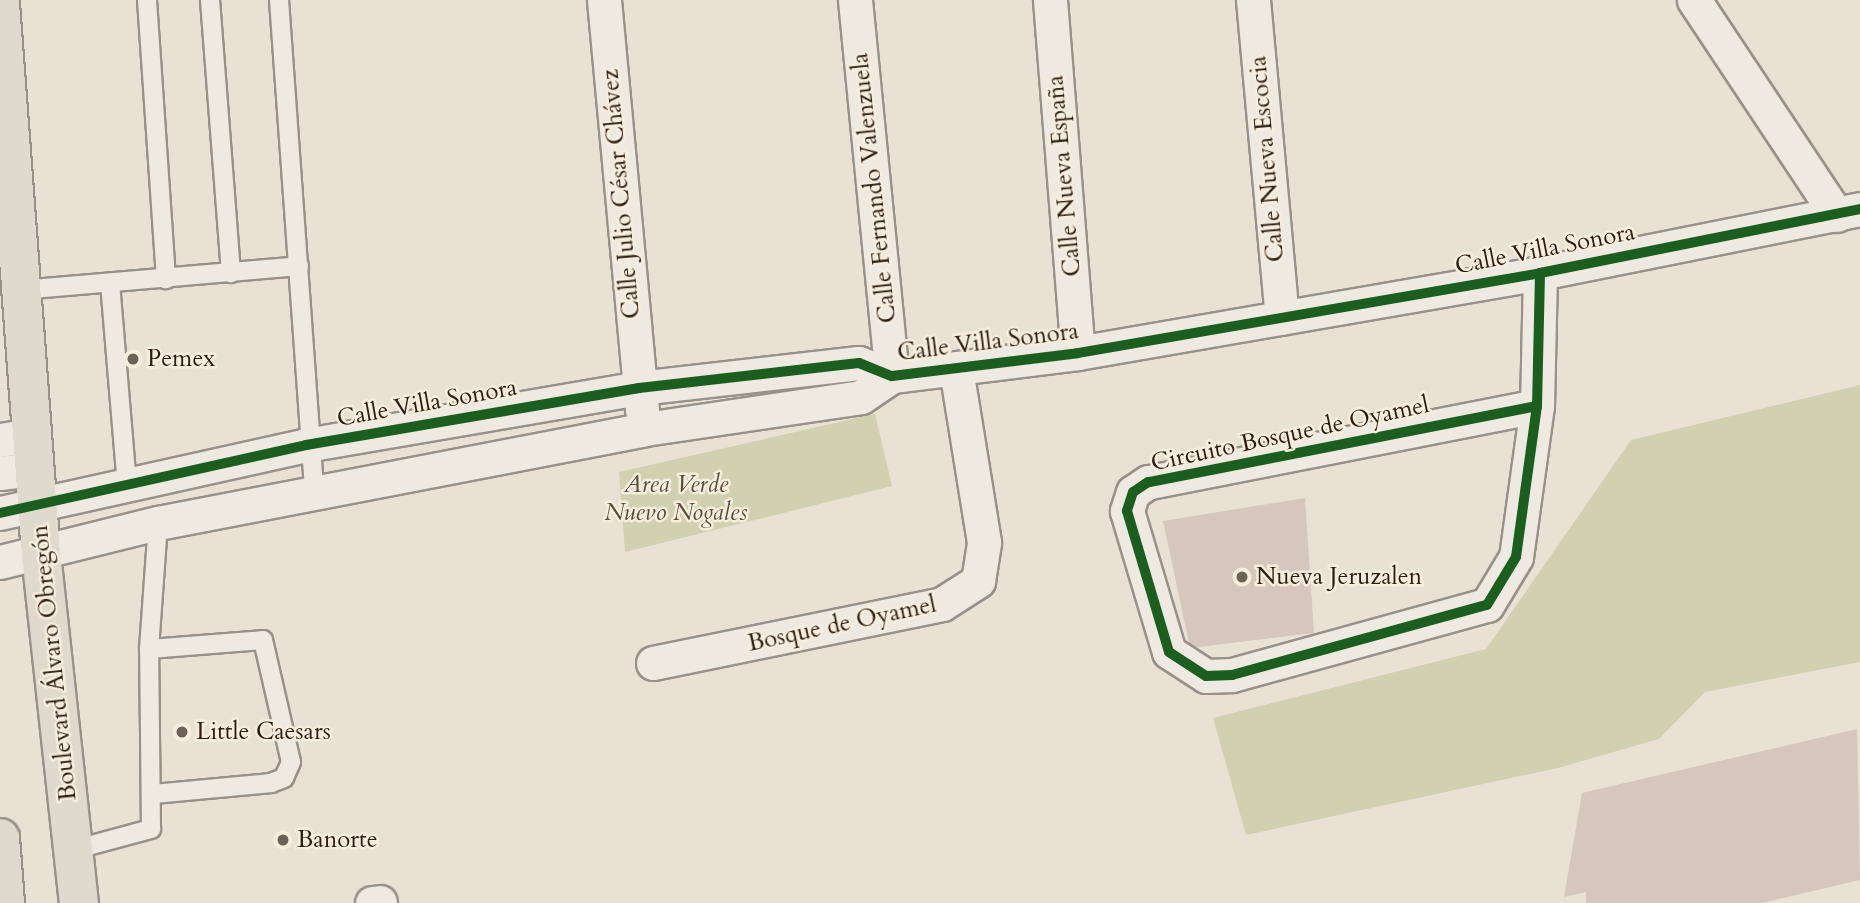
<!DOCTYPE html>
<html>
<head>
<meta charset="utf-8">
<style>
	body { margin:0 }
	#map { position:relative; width:1860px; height:903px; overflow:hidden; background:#e9e1d4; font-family:Cardo,serif }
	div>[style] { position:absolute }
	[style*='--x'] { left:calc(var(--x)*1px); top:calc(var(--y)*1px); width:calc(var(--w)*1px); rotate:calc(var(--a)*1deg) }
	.green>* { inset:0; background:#d1d0b1 }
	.building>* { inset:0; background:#d5c7be }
	.roads { filter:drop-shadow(2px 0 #979189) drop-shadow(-2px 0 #979189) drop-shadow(0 2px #979189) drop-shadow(0 -2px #979189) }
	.lane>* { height:18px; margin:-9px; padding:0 9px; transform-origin:9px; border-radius:9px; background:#eeeae2 }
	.street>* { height:33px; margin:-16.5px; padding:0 16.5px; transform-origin:16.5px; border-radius:16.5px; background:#eeeae2 }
	.highway>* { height:38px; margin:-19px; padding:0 19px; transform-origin:19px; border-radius:19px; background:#e0d9cd }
	.cycleway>* { height:10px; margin:-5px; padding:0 5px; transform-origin:5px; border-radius:5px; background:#1b5e20 }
	.dots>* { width:19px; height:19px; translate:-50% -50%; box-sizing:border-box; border:4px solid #f7eddd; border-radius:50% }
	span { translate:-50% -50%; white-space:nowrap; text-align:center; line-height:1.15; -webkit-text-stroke:5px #f7eddd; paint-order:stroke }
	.street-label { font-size:24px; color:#2b1c15 }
	.poi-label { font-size:24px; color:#2b1c15 }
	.left { translate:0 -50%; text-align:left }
	.park-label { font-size:24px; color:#574e3b; font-style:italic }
</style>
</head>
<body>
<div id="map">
	<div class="green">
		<div style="clip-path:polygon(1860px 385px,1860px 662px,1705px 692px,1659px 739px,1558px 768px,1246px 835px,1213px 718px,1486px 649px,1631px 440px)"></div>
		<div style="clip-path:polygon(875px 414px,892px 486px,625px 552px,619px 472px)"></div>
	</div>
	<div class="building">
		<div style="clip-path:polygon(1305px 498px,1314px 633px,1190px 648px,1163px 521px)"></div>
		<div style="clip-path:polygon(1857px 729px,1860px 880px,1762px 903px,1586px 903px,1586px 892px,1564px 897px,1582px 793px)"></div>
	</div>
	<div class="roads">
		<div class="lane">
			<div style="--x:147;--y:0;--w:280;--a:86.1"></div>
			<div style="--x:210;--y:0;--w:274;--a:85.6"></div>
			<div style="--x:279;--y:0;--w:494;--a:85.9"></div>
			<div style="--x:110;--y:283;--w:204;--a:85.2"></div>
			<div style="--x:21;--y:290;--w:279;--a:-4.9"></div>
			<div style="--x:149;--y:649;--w:114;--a:-4.5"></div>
			<div style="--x:263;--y:640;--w:125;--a:77.1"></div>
			<div style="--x:291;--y:762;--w:17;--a:114"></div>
			<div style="--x:284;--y:778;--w:14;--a:159"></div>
			<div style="--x:271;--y:783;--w:120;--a:174.7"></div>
			<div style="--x:73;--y:850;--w:81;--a:-15.1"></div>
			<div style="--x:151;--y:829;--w:180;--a:-90.6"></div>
			<div style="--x:149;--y:649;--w:126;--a:-85.9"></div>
		</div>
		<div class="street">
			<div style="--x:604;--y:0;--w:411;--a:84.7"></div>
			<div style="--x:855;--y:0;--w:378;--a:84.4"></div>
			<div style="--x:1050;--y:0;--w:354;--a:85.5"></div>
			<div style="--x:1253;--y:0;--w:319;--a:84.8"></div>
			<div style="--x:1694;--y:0;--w:258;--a:56.4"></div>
			<div style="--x:1537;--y:406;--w:396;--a:168.9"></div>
			<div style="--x:1148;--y:482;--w:18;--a:146"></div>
			<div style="--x:1133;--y:492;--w:20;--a:108"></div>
			<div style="--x:1127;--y:511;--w:147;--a:73.4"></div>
			<div style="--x:1169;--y:652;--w:44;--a:33"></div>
			<div style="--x:1206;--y:676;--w:26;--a:-2"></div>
			<div style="--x:1232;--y:675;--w:264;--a:-15.4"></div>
			<div style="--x:1487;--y:605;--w:56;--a:-58.9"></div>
			<div style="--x:1516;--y:557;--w:152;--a:-82.1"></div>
			<div style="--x:1537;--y:406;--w:133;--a:-88.7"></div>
			<div style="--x:0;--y:440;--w:33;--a:-9"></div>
			<div style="--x:0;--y:473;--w:35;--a:-7"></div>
			<div style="--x:0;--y:513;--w:313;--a:-12.5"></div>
			<div style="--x:306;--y:445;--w:338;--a:-9.7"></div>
			<div style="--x:639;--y:388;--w:221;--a:-6.5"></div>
			<div style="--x:859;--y:363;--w:35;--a:22"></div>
			<div style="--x:892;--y:376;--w:187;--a:-7"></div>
			<div style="--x:1078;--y:353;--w:469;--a:-9.8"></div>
			<div style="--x:1540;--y:273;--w:326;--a:-11.3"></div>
			<div style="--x:0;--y:562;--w:163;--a:-13.9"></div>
			<div style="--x:158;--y:523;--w:496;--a:-10.9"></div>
			<div style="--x:645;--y:429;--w:218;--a:-8.4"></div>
			<div style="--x:861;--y:397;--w:37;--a:-34"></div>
			<div style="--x:653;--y:663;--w:295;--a:-11.5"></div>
			<div style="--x:942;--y:604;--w:43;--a:-32.6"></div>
			<div style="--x:978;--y:581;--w:39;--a:-81"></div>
			<div style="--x:984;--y:542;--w:174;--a:-99.2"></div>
			<div style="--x:372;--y:903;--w:8;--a:-7"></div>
		</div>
		<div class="highway">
			<div style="--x:0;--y:4;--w:552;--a:85.74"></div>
			<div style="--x:41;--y:554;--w:351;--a:83.8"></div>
			<div style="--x:0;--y:838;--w:65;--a:85.6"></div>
		</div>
	</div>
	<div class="cycleway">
		<div style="--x:1537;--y:406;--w:396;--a:168.9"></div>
		<div style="--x:1148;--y:482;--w:18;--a:146"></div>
		<div style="--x:1133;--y:492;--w:20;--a:108"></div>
		<div style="--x:1127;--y:511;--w:147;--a:73.4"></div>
		<div style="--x:1169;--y:652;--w:44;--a:33"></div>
		<div style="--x:1206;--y:676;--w:26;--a:-2"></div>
		<div style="--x:1232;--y:675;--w:264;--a:-15.4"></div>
		<div style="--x:1487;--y:605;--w:56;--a:-58.9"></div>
		<div style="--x:1516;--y:557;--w:152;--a:-82.1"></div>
		<div style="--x:1537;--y:406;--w:133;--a:-88.7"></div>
		<div style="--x:0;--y:513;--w:313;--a:-12.5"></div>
		<div style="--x:306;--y:445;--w:338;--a:-9.7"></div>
		<div style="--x:639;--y:388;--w:221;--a:-6.5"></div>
		<div style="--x:859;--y:363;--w:35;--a:22"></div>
		<div style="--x:892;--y:376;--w:187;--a:-7"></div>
		<div style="--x:1078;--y:353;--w:469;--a:-9.8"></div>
		<div style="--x:1540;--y:273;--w:326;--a:-11.3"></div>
	</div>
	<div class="dots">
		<div style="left:133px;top:359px;background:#6e6158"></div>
		<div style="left:1242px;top:577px;background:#6e6158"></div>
		<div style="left:182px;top:732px;background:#6e6158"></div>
		<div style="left:283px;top:840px;background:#6e6158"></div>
	</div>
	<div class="street-label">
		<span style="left:1267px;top:159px;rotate:-95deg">Calle Nueva Escocia</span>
		<span style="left:1064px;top:176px;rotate:-95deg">Calle Nueva España</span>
		<span style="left:874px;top:188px;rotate:-96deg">Calle Fernando Valenzuela</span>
		<span style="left:621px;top:194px;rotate:-95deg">Calle Julio César Chávez</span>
		<span style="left:1545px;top:249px;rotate:-11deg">Calle Villa Sonora</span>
		<span style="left:988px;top:342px;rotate:-7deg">Calle Villa Sonora</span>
		<span style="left:427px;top:403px;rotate:-10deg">Calle Villa Sonora</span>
		<span style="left:1290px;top:434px;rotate:-12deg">Circuito Bosque de Oyamel</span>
		<span style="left:842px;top:624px;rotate:-12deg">Bosque de Oyamel</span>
		<span style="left:54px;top:663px;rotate:-96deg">Boulevard Álvaro Obregón</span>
	</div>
	<div class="poi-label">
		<span class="left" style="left:147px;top:359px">Pemex</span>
		<span class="left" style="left:1256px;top:577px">Nueva Jeruzalen</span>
		<span class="left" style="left:196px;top:732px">Little Caesars</span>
		<span class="left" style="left:297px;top:840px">Banorte</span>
	</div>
	<div class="park-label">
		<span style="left:676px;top:499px">Area Verde<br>Nuevo Nogales</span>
	</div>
</div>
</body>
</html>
